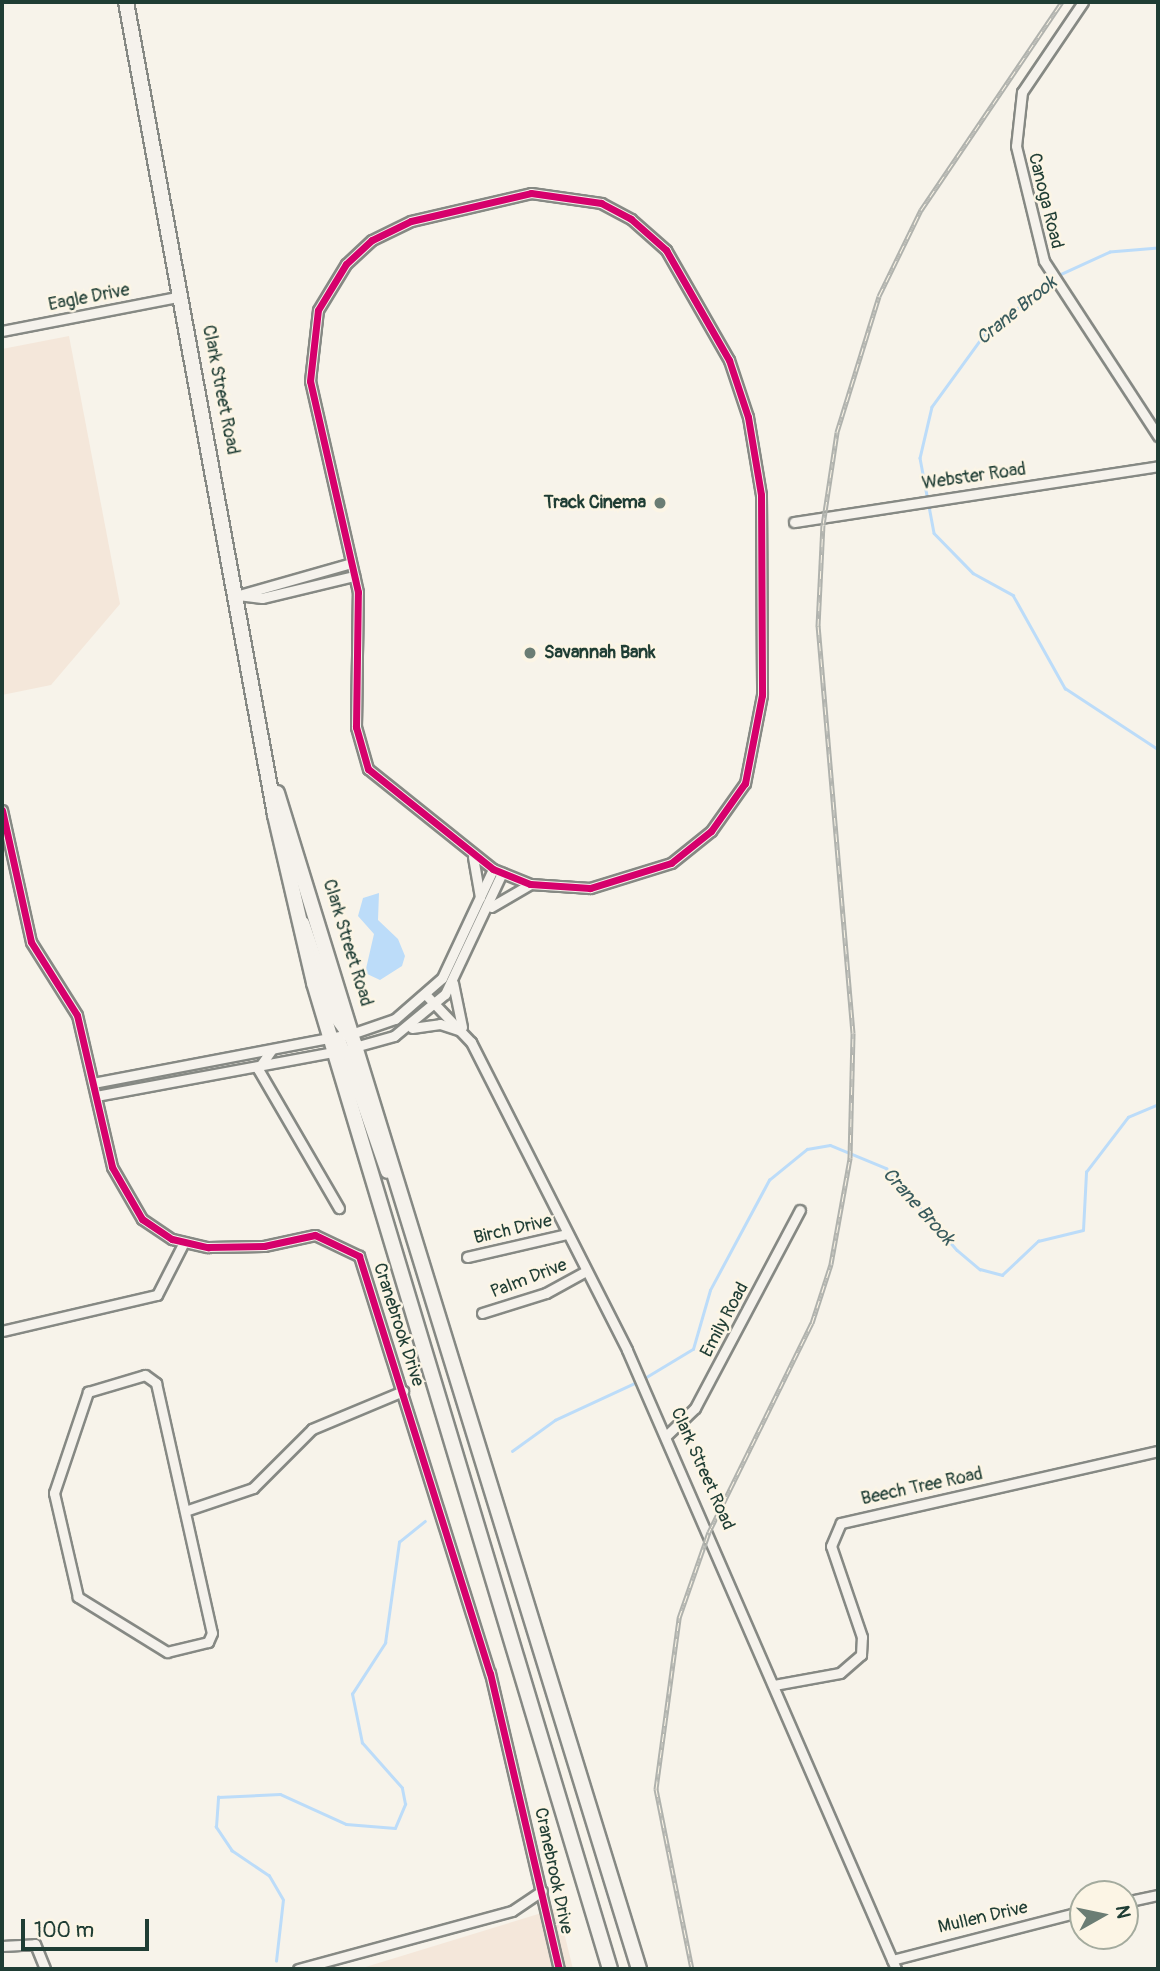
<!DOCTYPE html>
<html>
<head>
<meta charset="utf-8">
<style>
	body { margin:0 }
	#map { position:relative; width:1160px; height:1971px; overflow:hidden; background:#f7f3ea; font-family:Pangolin,sans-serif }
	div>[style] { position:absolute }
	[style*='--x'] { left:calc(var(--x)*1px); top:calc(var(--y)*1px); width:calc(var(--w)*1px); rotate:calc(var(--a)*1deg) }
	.built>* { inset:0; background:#f4e7da }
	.water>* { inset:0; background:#bcdcf9 }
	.stream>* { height:2.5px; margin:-1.25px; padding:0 1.25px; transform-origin:1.25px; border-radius:1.25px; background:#bcdcf9 }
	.roads { filter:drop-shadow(2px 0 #868984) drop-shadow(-2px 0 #868984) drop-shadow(0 2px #868984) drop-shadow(0 -2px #868984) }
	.minor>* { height:9px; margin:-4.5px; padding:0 4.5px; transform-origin:4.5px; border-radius:4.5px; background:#f5f2ec }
	.major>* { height:12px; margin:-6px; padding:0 6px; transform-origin:6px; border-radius:6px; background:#f5f2ec }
	.highway>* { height:14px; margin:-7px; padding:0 7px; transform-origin:7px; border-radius:7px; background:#f5f2ec }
	.rail>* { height:5px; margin-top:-2.5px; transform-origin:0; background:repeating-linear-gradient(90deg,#fcf5e5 0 8px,#b0b2ad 0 16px); box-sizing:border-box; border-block:2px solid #b0b2ad }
	.cycleway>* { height:7px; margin:-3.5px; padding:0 3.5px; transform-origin:3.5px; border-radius:3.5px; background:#d6006c }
	.dots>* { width:19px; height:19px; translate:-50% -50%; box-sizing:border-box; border:4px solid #fcf5e5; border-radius:50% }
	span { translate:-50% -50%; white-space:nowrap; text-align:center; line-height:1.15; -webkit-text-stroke:5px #fcf5e5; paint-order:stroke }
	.street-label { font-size:18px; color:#1f3d34 }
	.poi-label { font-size:18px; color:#1f3d34; font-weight:700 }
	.right { translate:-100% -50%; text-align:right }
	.left { translate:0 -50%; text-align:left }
	.water-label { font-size:19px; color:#395b5d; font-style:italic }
	.frame { position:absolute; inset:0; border:4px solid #1f3d34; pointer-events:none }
	.north { position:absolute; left:1069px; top:1880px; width:70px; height:70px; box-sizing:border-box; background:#fcf5e5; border:2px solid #a4ab9e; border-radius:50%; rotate:81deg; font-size:19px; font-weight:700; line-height:28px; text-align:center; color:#1f3d34 }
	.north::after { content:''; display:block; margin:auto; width:24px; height:32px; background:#6b7d74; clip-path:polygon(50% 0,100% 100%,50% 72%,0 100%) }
	.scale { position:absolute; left:21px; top:1919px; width:128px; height:32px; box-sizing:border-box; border:4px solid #1f3d34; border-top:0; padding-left:9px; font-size:21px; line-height:24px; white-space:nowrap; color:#1f3d34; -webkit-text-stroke:5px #fcf5e5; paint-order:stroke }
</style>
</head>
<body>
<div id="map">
	<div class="built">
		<div style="clip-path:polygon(69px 336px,120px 604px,51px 685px,2px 695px,2px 349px)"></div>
		<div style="clip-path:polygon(558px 1908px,573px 1969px,359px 1969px)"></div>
	</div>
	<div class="water">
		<div style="clip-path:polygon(379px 893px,378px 920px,398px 939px,405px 956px,402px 966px,380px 980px,365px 973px,374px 934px,358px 916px,363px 898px)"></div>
	</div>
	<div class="stream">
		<div style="--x:1158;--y:248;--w:48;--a:175.2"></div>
		<div style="--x:1110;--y:252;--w:55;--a:155.3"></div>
		<div style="--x:1060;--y:275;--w:95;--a:141.8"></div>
		<div style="--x:985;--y:334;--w:90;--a:126"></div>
		<div style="--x:932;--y:407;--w:52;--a:103.2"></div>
		<div style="--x:920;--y:458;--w:76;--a:79.4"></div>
		<div style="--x:934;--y:533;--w:56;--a:45.7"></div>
		<div style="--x:973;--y:573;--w:46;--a:28.8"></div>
		<div style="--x:1013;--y:595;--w:107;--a:60.8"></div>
		<div style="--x:1065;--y:688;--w:111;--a:33.3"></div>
		<div style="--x:643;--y:1379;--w:58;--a:-31"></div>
		<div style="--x:693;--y:1349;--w:61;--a:-73.9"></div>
		<div style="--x:710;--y:1290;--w:125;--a:-61.8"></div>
		<div style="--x:769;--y:1180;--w:49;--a:-39.2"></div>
		<div style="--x:807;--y:1149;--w:23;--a:-10"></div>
		<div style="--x:830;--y:1145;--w:61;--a:22.3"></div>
		<div style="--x:886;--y:1168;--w:108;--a:49.1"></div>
		<div style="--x:957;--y:1250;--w:30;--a:40"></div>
		<div style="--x:980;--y:1269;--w:23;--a:15"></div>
		<div style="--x:1002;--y:1275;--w:50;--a:-43.4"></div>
		<div style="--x:1038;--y:1241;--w:46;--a:-13.7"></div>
		<div style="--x:1083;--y:1230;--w:58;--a:-87"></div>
		<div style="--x:1086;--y:1172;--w:69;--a:-52.6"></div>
		<div style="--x:1128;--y:1117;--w:33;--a:-23"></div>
		<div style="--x:512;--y:1451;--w:53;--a:-35.8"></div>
		<div style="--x:555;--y:1420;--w:90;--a:-24.9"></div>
		<div style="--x:276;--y:1961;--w:61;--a:-83.5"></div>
		<div style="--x:283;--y:1900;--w:28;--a:-120"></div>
		<div style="--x:269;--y:1876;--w:45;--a:-146"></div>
		<div style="--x:232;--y:1851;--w:29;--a:-124"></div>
		<div style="--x:216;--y:1827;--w:30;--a:-86"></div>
		<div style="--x:218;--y:1797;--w:62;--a:-2.8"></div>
		<div style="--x:280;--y:1794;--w:72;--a:24.4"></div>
		<div style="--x:346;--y:1824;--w:49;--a:4.7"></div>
		<div style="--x:395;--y:1828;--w:26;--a:-67"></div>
		<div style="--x:405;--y:1804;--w:16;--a:-101"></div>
		<div style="--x:402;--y:1788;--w:60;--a:-131.6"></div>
		<div style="--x:362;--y:1743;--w:50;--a:-101.5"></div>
		<div style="--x:352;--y:1694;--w:61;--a:-57.1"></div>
		<div style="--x:385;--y:1643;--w:102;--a:-82.1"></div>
		<div style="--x:399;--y:1542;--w:33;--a:-39"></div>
	</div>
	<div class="roads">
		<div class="minor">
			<div style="--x:1083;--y:2;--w:109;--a:124.1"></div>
			<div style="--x:1022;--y:92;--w:54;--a:96.3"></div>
			<div style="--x:1016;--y:146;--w:118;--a:76.3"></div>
			<div style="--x:1044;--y:261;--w:209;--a:56.9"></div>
			<div style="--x:531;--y:193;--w:71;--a:8.1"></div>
			<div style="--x:601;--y:203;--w:34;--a:28"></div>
			<div style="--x:631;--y:219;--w:47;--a:41.5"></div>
			<div style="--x:666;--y:250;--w:127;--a:60.2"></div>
			<div style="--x:729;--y:360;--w:60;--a:71.6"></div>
			<div style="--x:748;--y:417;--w:79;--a:80.5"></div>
			<div style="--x:761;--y:495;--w:200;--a:89.7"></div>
			<div style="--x:762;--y:695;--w:90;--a:100.9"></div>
			<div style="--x:745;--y:783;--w:59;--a:125.3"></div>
			<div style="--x:711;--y:831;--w:51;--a:141.3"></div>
			<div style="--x:671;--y:863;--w:85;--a:162.8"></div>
			<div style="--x:590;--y:888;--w:60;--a:-176.2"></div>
			<div style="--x:530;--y:884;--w:40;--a:-158"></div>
			<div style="--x:493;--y:869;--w:160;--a:-141.3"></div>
			<div style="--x:368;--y:769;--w:44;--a:-105.9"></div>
			<div style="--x:356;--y:727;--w:135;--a:-89.2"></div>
			<div style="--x:358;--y:592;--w:216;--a:-102.8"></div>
			<div style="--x:310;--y:381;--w:71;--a:-83.6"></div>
			<div style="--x:318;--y:310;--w:54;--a:-58.7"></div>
			<div style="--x:346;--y:264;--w:35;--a:-43"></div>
			<div style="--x:372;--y:240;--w:43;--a:-26"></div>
			<div style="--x:411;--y:221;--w:123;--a:-13.1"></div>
			<div style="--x:2;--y:331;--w:183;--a:-11"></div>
			<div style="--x:794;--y:522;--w:368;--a:-8.7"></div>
			<div style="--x:238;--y:595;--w:24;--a:7"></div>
			<div style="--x:262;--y:598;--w:95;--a:-13.4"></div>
			<div style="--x:239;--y:595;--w:116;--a:-15.9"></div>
			<div style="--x:2;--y:810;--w:135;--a:77.6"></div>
			<div style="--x:31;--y:942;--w:86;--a:57.8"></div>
			<div style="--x:77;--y:1015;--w:156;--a:77"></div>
			<div style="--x:112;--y:1167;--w:60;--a:60"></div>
			<div style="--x:142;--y:1219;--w:36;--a:34"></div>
			<div style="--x:172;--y:1239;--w:37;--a:13"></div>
			<div style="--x:208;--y:1247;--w:56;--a:-1"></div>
			<div style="--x:264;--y:1246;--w:52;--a:-12.2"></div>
			<div style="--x:315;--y:1235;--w:49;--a:25.5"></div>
			<div style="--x:359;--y:1256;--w:437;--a:72.6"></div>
			<div style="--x:490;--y:1673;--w:304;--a:76.9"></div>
			<div style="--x:473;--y:857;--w:41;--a:80.1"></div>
			<div style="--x:491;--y:907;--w:44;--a:-30.1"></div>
			<div style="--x:453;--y:983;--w:45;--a:78.4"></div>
			<div style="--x:427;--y:996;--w:64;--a:46.3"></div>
			<div style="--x:471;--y:1042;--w:345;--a:63.1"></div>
			<div style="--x:627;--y:1350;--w:675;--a:66.51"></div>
			<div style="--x:412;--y:1028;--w:28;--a:-8"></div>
			<div style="--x:440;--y:1024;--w:20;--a:18"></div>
			<div style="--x:351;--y:1048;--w:45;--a:-15.6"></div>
			<div style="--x:394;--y:1036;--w:66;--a:-39.5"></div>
			<div style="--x:445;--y:994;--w:134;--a:-64.8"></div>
			<div style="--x:258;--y:1069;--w:161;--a:59.8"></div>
			<div style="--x:258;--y:1069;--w:24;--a:-55"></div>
			<div style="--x:93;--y:1083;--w:266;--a:-10.8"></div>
			<div style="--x:354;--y:1033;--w:43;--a:-18.9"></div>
			<div style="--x:395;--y:1019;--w:62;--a:-41.1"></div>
			<div style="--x:442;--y:978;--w:120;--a:-64.9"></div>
			<div style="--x:96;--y:1096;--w:246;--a:-10.5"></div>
			<div style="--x:467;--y:1257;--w:103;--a:-13"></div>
			<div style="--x:482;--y:1313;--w:67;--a:-17.4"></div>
			<div style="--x:546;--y:1293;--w:46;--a:-28.8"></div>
			<div style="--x:2;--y:1331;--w:159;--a:-13.1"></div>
			<div style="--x:157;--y:1295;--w:59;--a:-63"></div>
			<div style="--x:145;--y:1375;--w:14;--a:36"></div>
			<div style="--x:156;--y:1383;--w:256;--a:77.4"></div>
			<div style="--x:212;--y:1633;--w:10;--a:114"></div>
			<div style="--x:208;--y:1642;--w:42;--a:166.3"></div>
			<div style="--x:167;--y:1652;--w:105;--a:-148.3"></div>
			<div style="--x:78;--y:1597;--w:107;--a:-103"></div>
			<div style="--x:54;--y:1493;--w:107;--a:-71.4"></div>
			<div style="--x:88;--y:1392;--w:59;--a:-16.6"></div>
			<div style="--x:666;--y:1436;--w:40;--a:-44"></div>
			<div style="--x:695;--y:1408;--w:224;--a:-62.1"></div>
			<div style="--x:185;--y:1511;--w:72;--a:-18.7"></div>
			<div style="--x:253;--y:1488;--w:83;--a:-45"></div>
			<div style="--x:312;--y:1429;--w:99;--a:-22.7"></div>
			<div style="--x:774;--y:1685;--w:67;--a:-10.3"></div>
			<div style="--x:840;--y:1673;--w:28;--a:-41"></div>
			<div style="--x:861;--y:1655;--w:18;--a:-87"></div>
			<div style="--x:862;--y:1637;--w:96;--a:-108.8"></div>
			<div style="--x:831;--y:1546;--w:25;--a:-67"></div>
			<div style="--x:841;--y:1523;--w:325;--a:-12.8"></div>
			<div style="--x:1125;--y:1902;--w:34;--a:-12"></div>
			<div style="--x:2;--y:1946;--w:33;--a:-3"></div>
			<div style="--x:35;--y:1944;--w:27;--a:68"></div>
			<div style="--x:892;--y:1960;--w:197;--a:-14.4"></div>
			<div style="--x:298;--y:1969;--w:222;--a:-15.2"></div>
			<div style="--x:512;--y:1911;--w:36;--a:-34"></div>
		</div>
		<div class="major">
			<div style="--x:303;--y:923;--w:98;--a:71"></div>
			<div style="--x:335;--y:1016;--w:36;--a:54"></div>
			<div style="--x:329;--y:1037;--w:13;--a:29"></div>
			<div style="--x:340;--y:1043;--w:21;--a:65"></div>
			<div style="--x:349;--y:1062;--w:116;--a:70.9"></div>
		</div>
		<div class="highway">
			<div style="--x:126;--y:2;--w:827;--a:79.61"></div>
			<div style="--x:275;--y:815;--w:172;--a:76.9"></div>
			<div style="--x:314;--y:983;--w:1029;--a:73.29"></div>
			<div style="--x:277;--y:793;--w:1230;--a:72.89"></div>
		</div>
	</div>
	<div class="rail">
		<div style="--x:692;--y:1969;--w:184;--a:-101.3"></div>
		<div style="--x:656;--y:1789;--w:173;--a:-82.3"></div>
		<div style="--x:679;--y:1618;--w:91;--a:-70.8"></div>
		<div style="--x:709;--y:1532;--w:233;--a:-63.8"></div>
		<div style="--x:812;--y:1323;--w:62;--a:-72.1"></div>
		<div style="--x:831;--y:1264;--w:108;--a:-79.8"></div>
		<div style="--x:850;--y:1158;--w:125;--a:-88.6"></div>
		<div style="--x:853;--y:1033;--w:409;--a:-94.9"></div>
		<div style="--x:818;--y:626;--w:101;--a:-87.2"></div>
		<div style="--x:823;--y:525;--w:94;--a:-81.4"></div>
		<div style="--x:837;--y:432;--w:142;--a:-72.8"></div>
		<div style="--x:879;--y:296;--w:96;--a:-64"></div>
		<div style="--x:921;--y:210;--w:251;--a:-55.9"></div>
	</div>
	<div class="cycleway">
		<div style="--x:531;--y:193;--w:71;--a:8.1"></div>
		<div style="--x:601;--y:203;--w:34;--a:28"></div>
		<div style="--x:631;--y:219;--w:47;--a:41.5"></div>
		<div style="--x:666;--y:250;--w:127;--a:60.2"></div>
		<div style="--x:729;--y:360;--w:60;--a:71.6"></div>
		<div style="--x:748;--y:417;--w:79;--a:80.5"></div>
		<div style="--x:761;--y:495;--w:200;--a:89.7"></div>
		<div style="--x:762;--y:695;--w:90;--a:100.9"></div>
		<div style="--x:745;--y:783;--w:59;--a:125.3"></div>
		<div style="--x:711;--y:831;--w:51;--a:141.3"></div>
		<div style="--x:671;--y:863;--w:85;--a:162.8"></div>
		<div style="--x:590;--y:888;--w:60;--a:-176.2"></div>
		<div style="--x:530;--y:884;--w:40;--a:-158"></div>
		<div style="--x:493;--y:869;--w:160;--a:-141.3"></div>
		<div style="--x:368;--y:769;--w:44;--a:-105.9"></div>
		<div style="--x:356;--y:727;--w:135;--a:-89.2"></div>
		<div style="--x:358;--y:592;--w:216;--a:-102.8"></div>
		<div style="--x:310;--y:381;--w:71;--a:-83.6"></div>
		<div style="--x:318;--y:310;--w:54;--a:-58.7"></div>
		<div style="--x:346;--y:264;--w:35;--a:-43"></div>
		<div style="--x:372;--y:240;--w:43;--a:-26"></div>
		<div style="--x:411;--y:221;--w:123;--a:-13.1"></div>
		<div style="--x:2;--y:810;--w:135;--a:77.6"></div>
		<div style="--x:31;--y:942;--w:86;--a:57.8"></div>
		<div style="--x:77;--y:1015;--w:156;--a:77"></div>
		<div style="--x:112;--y:1167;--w:60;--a:60"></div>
		<div style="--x:142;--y:1219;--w:36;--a:34"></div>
		<div style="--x:172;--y:1239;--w:37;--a:13"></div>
		<div style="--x:208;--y:1247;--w:56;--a:-1"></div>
		<div style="--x:264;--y:1246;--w:52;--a:-12.2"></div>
		<div style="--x:315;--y:1235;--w:49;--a:25.5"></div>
		<div style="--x:359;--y:1256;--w:437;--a:72.6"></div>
		<div style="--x:490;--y:1673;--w:304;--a:76.9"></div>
	</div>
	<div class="dots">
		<div style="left:660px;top:503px;background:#6b7d74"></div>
		<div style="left:530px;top:653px;background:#6b7d74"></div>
	</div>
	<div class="street-label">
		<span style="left:1045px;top:201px;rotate:76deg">Canoga Road</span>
		<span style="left:89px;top:298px;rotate:-11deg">Eagle Drive</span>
		<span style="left:220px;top:390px;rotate:79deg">Clark Street Road</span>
		<span style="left:974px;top:477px;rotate:-8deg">Webster Road</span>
		<span style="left:347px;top:943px;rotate:73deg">Clark Street Road</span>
		<span style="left:513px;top:1230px;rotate:-13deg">Birch Drive</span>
		<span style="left:529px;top:1279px;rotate:-21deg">Palm Drive</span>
		<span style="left:725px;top:1320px;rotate:-62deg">Emily Road</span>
		<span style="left:398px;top:1325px;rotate:72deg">Cranebrook Drive</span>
		<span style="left:702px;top:1469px;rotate:66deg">Clark Street Road</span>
		<span style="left:922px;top:1487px;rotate:-12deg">Beech Tree Road</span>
		<span style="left:553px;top:1871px;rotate:78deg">Cranebrook Drive</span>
		<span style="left:983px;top:1918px;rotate:-13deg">Mullen Drive</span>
	</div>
	<div class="poi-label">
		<span class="right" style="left:646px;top:503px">Track Cinema</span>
		<span class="left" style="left:544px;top:653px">Savannah Bank</span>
	</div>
	<div class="water-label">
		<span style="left:1017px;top:311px;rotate:-39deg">Crane Brook</span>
		<span style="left:918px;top:1207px;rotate:48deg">Crane Brook</span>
	</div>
	<div class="frame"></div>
	<div class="north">N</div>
	<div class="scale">100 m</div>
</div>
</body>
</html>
